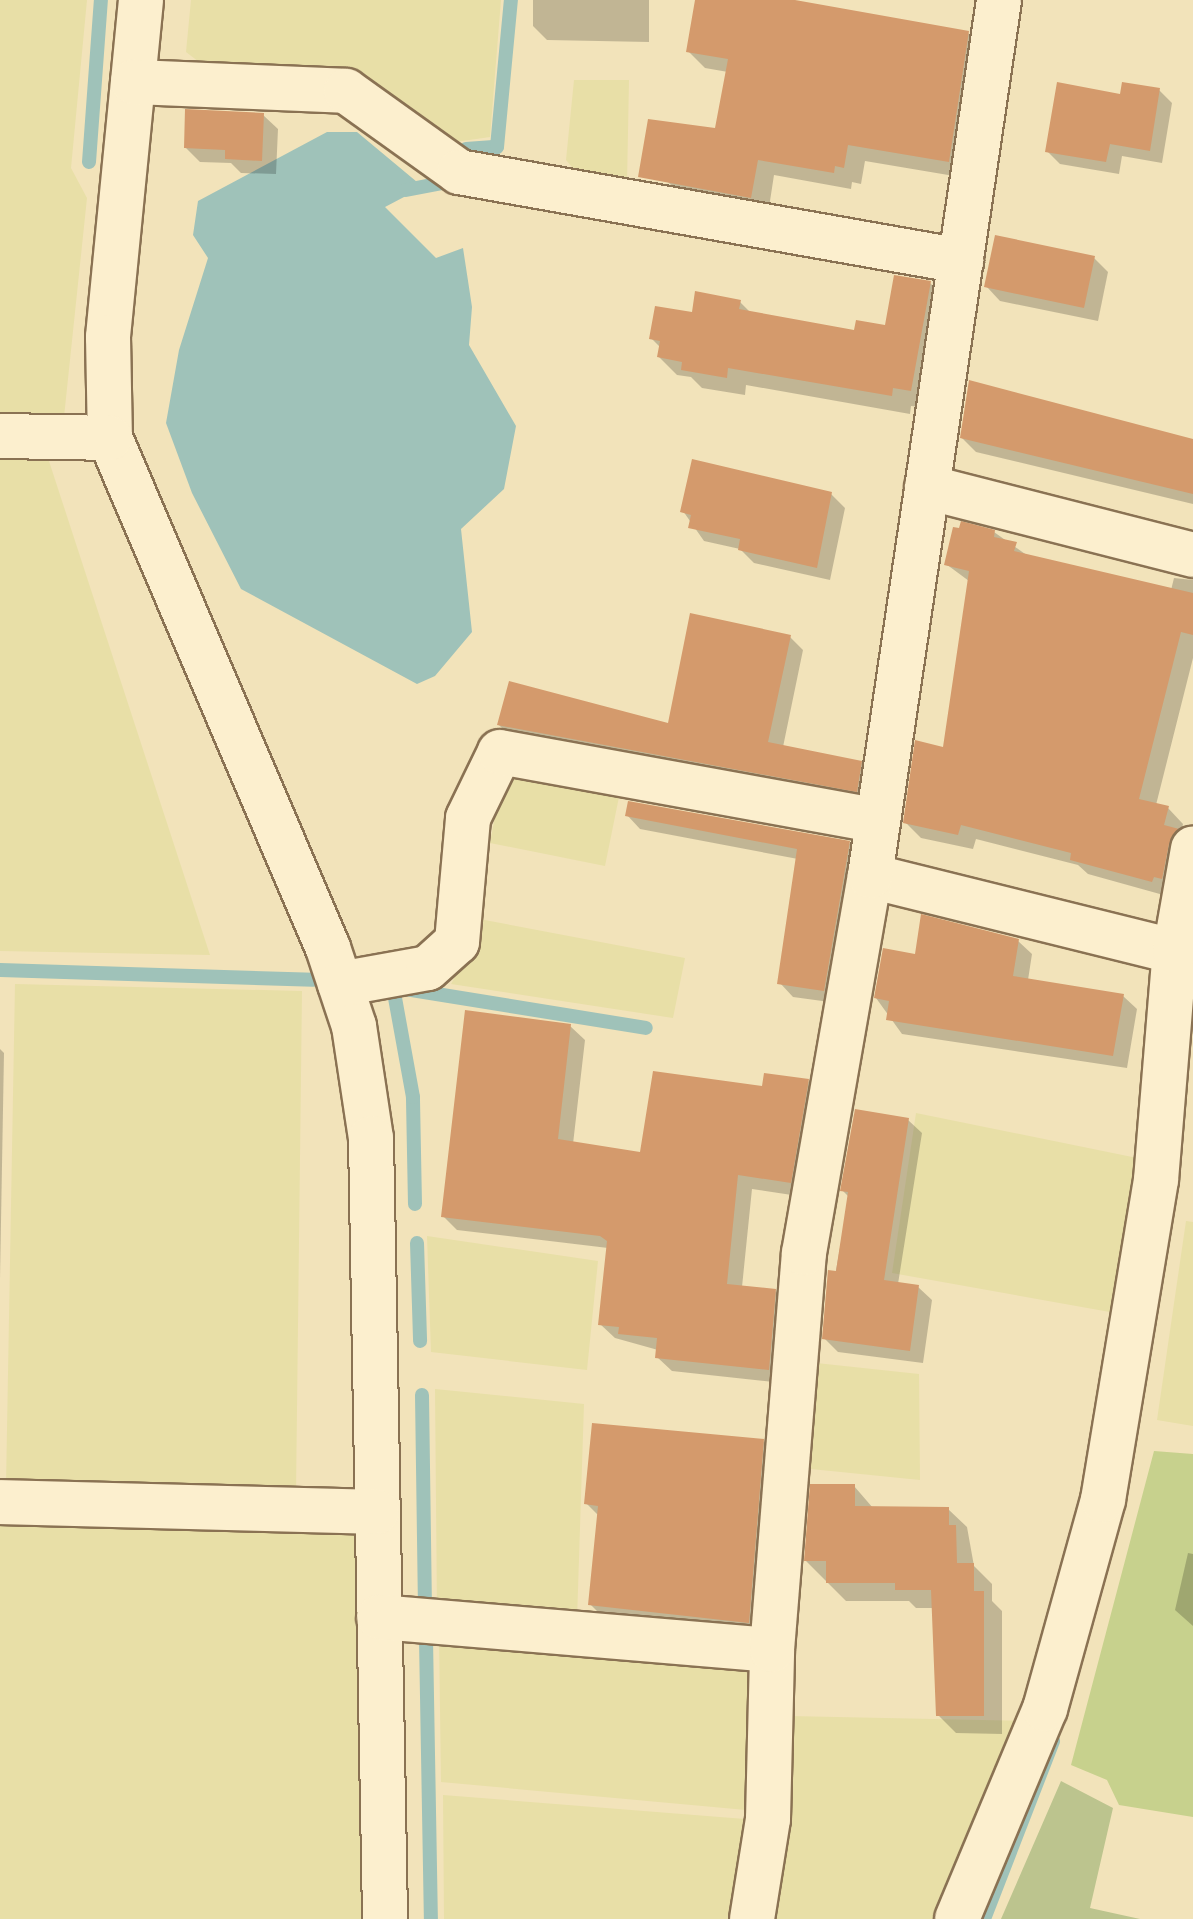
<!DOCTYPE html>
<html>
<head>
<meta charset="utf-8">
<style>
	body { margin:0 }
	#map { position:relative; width:1193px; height:1919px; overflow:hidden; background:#f2e3ba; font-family:Literata,serif }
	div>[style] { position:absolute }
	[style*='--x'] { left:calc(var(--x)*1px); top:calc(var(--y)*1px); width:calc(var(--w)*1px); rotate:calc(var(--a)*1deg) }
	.farmland>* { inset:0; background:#e8dfa7 }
	.green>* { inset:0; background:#c7d18d }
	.cemetery>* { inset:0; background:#bcc48e }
	.water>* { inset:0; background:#9fc2b9 }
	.shadow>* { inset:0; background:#0003 }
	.stream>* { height:14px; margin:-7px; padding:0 7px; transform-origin:7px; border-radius:7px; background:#9fc2b9 }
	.building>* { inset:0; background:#d49a6c }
	.roads { filter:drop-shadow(2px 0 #8a7253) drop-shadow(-2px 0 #8a7253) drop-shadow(0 2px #8a7253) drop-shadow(0 -2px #8a7253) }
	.minor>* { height:44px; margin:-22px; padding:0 22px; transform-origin:22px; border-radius:22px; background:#fcefce }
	span { translate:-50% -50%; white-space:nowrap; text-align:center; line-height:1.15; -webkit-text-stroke:8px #f9ecca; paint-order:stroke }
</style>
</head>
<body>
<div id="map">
	<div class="farmland">
		<div style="clip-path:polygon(0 0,87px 0,71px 168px,87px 198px,64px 417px,0 415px)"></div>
		<div style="clip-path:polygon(191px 0,501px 0,490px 137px,448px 143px,203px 65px,186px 52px)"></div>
		<div style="clip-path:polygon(574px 80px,629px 80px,627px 183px,583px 180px,566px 160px)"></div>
		<div style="clip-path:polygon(0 457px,48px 458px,210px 955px,0 951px)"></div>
		<div style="clip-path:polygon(504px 769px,620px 792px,605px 866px,490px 843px)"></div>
		<div style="clip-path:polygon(474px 918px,685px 958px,673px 1018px,451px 984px,469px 953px)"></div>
		<div style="clip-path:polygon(15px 984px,302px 991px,296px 1492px,6px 1485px)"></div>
		<div style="clip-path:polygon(916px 1113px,1147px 1160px,1121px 1314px,892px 1273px)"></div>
		<div style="clip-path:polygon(1186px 1221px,1193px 1222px,1193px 1426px,1157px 1420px)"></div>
		<div style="clip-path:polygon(427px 1236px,598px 1261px,587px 1370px,431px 1352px)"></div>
		<div style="clip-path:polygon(807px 1362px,919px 1374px,920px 1480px,801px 1468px)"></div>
		<div style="clip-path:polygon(435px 1389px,584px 1404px,577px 1620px,437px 1612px)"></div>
		<div style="clip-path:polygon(0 1513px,360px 1530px,367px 1919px,0 1919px)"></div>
		<div style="clip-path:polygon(439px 1635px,750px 1658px,746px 1810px,441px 1782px)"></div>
		<div style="clip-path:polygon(789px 1716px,1025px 1721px,936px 1919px,768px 1919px)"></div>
		<div style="clip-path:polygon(443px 1795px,745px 1819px,728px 1919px,444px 1919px)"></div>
	</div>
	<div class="green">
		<div style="clip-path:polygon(1154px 1451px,1193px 1454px,1193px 1817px,1119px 1805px,1107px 1780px,1071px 1765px)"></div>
	</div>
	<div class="cemetery">
		<div style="clip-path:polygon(1061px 1781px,1113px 1808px,1090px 1908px,1140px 1919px,1001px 1919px)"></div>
	</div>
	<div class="water">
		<div style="clip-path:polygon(327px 132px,357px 132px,423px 187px,385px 207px,436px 258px,463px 248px,472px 307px,469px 345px,516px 426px,504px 489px,461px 529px,472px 632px,435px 676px,417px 684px,241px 589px,192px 493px,166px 423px,179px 350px,208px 258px,193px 235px,198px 201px)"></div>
	</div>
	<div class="shadow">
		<div style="clip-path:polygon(533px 0,649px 0,649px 42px,547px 40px,533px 26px)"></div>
		<div style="clip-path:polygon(697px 0,784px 0,968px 33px,985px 50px,966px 178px,865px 161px,861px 184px,852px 182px,851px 189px,774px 175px,768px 214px,683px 197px,666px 180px,717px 130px,728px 72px,705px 68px,688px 51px)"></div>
		<div style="clip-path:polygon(1159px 90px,1172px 103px,1162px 163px,1122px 156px,1119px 174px,1060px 164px,1047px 151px,1121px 96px)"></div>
		<div style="clip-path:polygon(263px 115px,278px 129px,276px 174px,241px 173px,231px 163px,200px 162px,186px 148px)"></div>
		<div style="clip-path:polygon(1094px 258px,1108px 272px,1098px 321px,1000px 301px,986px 286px)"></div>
		<div style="clip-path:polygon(930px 283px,948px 301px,929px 408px,911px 406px,910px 414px,746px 385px,745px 395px,702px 388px,691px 377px,677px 375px,659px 357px,660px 347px,651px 338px,693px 315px,740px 302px,751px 313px,856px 332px,887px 328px)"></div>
		<div style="clip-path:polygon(962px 438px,1193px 440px,1193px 504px,976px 452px)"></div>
		<div style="clip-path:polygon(693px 461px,831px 494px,845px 508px,830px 580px,754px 563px,740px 549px,704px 541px,683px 511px)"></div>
		<div style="clip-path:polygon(994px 532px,1028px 556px,1171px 590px,1174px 578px,1193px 580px,1193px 658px,1156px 805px,1168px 808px,1183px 824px,1167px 896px,1088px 874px,1078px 865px,976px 839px,973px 849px,921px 838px,905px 822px,944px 749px,969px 581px,946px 564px)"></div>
		<div style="clip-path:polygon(790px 637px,803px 650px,783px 747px,861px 762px,874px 776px,870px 804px,512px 738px,499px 725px,669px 726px)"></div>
		<div style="clip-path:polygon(627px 815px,849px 843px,862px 856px,837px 1003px,793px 997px,780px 983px,798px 859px,640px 829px)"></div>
		<div style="clip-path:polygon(1018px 941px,1032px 954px,1028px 980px,1123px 996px,1137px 1009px,1127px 1068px,902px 1034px,876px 998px,916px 956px)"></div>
		<div style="clip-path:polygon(570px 1026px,585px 1040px,573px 1144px,642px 1155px,764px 1088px,808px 1081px,823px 1096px,805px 1197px,752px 1189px,742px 1287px,775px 1291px,790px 1305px,783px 1383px,672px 1371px,657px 1357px,658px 1350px,615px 1338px,600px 1324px,608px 1248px,457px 1230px,443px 1216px)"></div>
		<div style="clip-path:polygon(0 1049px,4px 1053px,0 1279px)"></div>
		<div style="clip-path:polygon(908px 1120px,922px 1133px,898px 1284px,918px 1287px,932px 1300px,923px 1363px,838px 1352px,824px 1338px,849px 1197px,842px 1190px)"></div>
		<div style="clip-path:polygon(763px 1441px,777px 1455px,762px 1636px,604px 1618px,590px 1604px,599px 1516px,586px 1503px)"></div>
		<div style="clip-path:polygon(854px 1486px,873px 1508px,948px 1509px,967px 1527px,974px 1566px,992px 1584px,992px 1601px,1002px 1611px,1002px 1734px,956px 1733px,938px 1715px,933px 1608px,916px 1608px,909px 1601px,846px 1601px,806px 1561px)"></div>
		<div style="clip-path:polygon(1188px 1553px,1193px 1554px,1193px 1626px,1175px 1610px)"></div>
	</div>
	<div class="stream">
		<div style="--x:466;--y:149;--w:31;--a:-4"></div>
		<div style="--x:497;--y:147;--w:148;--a:-84.6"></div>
		<div style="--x:89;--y:162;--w:162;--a:-85.8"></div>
		<div style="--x:406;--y:190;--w:36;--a:-11"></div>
		<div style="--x:0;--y:970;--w:313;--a:1.8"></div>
		<div style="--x:415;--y:1204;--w:107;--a:-91.1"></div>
		<div style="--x:413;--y:1097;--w:112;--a:-100.3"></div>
		<div style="--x:393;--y:987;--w:256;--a:9.2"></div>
		<div style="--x:417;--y:1243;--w:98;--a:88.2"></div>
		<div style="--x:422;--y:1395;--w:206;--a:89.2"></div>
		<div style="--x:426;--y:1639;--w:280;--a:89"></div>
		<div style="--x:984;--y:1919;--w:191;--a:-68.8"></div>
	</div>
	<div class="building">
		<div style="clip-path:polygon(695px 0,795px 0,969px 31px,949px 162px,848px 145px,844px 168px,835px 166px,834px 173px,758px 160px,751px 198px,638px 177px,648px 119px,715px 128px,728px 59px,686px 52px)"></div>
		<div style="clip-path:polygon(1057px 82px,1120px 94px,1122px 82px,1160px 88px,1150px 151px,1110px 144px,1106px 162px,1045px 152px)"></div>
		<div style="clip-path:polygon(185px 109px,264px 113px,262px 161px,225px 159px,225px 150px,184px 148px)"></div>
		<div style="clip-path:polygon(995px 235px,1095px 256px,1084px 308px,984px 287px)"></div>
		<div style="clip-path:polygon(894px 275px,931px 281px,911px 391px,893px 388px,892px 396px,728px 368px,727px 378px,681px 370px,682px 362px,657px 357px,660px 341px,649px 339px,655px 306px,692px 312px,695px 291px,741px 300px,739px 309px,854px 330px,856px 320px,885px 325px)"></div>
		<div style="clip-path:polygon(969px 380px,1193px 439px,1193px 494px,960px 438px)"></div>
		<div style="clip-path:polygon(692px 459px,832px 492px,817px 568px,738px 550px,740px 539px,688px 528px,691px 515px,680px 512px)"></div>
		<div style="clip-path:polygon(961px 521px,995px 530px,994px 537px,1017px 542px,1014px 551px,1193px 593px,1193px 635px,1181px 632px,1139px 799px,1169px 806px,1164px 825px,1179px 829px,1169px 844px,1162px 879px,1154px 877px,1152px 882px,1070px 860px,1071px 853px,961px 825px,958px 835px,903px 823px,915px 740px,943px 747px,969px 571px,944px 565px,953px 527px,959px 528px)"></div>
		<div style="clip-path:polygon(690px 613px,791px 635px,768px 742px,862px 761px,857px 792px,497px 725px,509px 681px,668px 723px)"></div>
		<div style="clip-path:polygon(628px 801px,850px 841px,824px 991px,777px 984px,797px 849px,625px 816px)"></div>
		<div style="clip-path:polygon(921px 914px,1019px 939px,1013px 976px,1124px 994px,1113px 1056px,886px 1020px,889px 1001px,874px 998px,883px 948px,915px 954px)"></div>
		<div style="clip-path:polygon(465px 1010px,571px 1024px,558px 1139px,640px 1152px,653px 1071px,762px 1086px,764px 1073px,809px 1079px,791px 1183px,738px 1175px,727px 1284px,776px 1289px,769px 1370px,655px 1358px,657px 1338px,618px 1334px,619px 1327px,598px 1325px,607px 1241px,600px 1236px,441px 1217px)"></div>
		<div style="clip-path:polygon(855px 1109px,909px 1118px,884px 1280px,919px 1285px,910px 1351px,822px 1339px,828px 1270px,836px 1271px,848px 1192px,840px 1191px)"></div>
		<div style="clip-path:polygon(592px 1423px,764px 1439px,749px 1623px,588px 1605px,598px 1506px,584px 1504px)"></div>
		<div style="clip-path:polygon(810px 1484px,855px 1484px,855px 1506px,949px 1507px,949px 1525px,956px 1525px,957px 1563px,974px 1563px,974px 1591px,984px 1591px,984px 1716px,936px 1716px,931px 1590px,895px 1590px,895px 1583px,826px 1583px,826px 1561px,804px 1561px)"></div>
	</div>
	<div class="roads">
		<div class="minor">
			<div style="--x:141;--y:0;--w:339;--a:95.6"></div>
			<div style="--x:108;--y:337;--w:101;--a:88.9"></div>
			<div style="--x:110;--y:438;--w:555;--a:66.86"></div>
			<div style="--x:328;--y:948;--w:82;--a:71.6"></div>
			<div style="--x:354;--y:1026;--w:113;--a:81.4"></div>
			<div style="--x:371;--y:1138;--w:781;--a:88.97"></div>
			<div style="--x:133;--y:82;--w:213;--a:2.4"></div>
			<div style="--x:346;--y:91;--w:139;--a:35.6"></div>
			<div style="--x:459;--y:172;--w:510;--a:10.05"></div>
			<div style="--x:0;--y:436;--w:110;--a:1"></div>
			<div style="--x:927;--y:487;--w:275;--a:14.3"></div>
			<div style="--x:870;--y:876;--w:333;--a:13.9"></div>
			<div style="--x:340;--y:984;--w:89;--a:-10.3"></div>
			<div style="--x:428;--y:968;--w:39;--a:-42"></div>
			<div style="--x:457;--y:942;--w:124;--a:-84.9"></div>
			<div style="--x:468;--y:818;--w:73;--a:-64.1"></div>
			<div style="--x:500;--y:752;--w:384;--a:10.3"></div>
			<div style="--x:0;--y:1502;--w:377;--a:1.5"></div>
			<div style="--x:379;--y:1617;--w:394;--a:4.8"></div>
			<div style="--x:752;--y:1919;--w:101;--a:-80.9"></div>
			<div style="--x:768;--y:1819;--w:169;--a:-88.6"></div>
			<div style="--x:772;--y:1650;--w:398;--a:-85.4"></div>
			<div style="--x:804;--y:1253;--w:383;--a:-80.1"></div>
			<div style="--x:870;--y:876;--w:885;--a:-81.62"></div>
			<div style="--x:957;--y:1919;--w:228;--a:-67.3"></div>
			<div style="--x:1045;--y:1709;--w:217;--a:-74.5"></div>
			<div style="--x:1103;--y:1500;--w:324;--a:-80.6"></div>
			<div style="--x:1156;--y:1180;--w:230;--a:-85.3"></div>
			<div style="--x:1175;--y:951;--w:104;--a:-80"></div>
		</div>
	</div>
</div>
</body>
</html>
